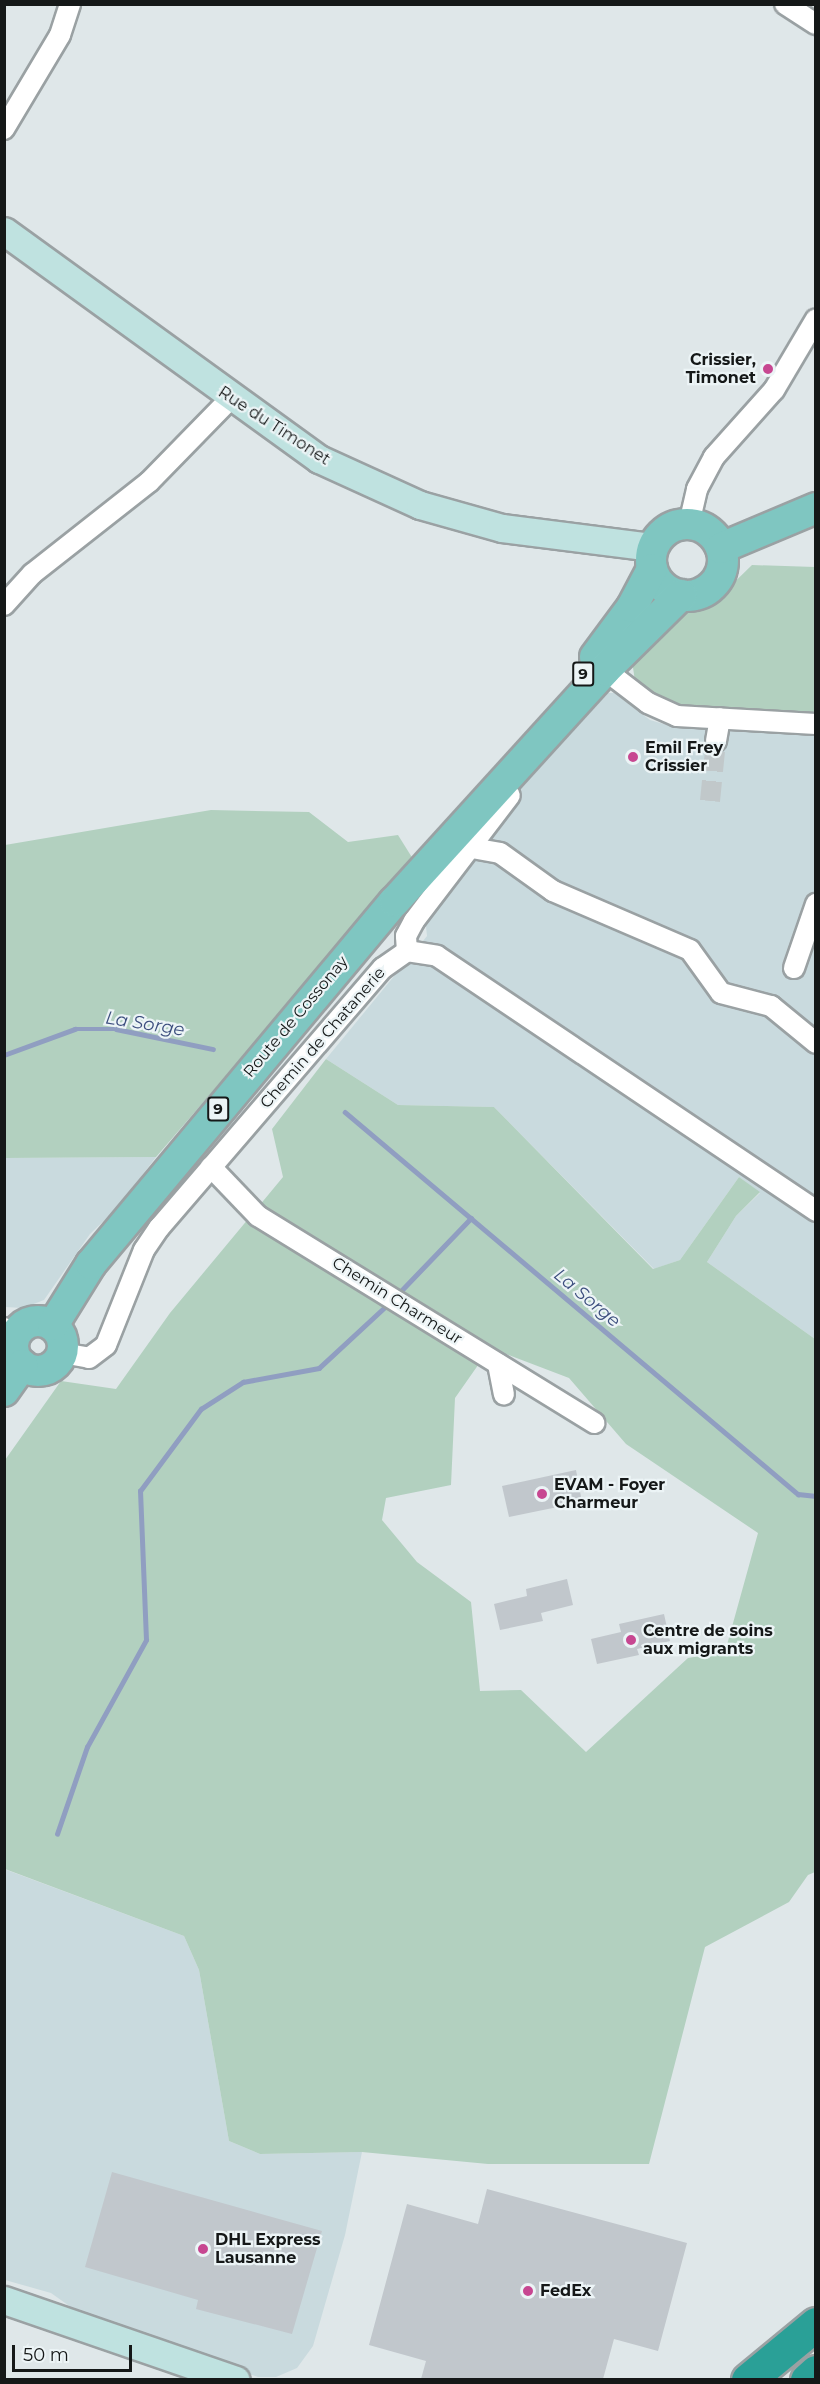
<!DOCTYPE html>
<html>
<head>
<meta charset="utf-8">
<style>
	body { margin:0 }
	#map { position:relative; width:820px; height:2384px; overflow:hidden; background:#dfe7e9; font-family:Montserrat,sans-serif }
	div>[style] { position:absolute }
	[style*='--x'] { left:calc(var(--x)*1px); top:calc(var(--y)*1px); width:calc(var(--w)*1px); rotate:calc(var(--a)*1deg) }
	.built>* { inset:0; background:#c9dade }
	.green>* { inset:0; background:#b2d0bf }
	.stream>* { height:4.5px; margin:-2.25px; padding:0 2.25px; transform-origin:2.25px; border-radius:2.25px; background:#909ec1 }
	.building>* { inset:0; background:#c1c7cc }
	.minor-tunnel>* { height:20px; margin-top:-10px; transform-origin:0; background:repeating-linear-gradient(90deg,#c1c8ca 0 20px,transparent 0 30px) }
	.roads { filter:drop-shadow(2px 0 #9aa1a3) drop-shadow(-2px 0 #9aa1a3) drop-shadow(0 2px #9aa1a3) drop-shadow(0 -2px #9aa1a3) }
	.minor>* { height:20px; margin:-10px; padding:0 10px; transform-origin:10px; border-radius:10px; background:#fff }
	.secondary>* { height:27px; margin:-13.5px; padding:0 13.5px; transform-origin:13.5px; border-radius:13.5px; background:#bfe2e0 }
	.primary>* { height:30px; margin:-15px; padding:0 15px; transform-origin:15px; border-radius:15px; background:#7fc6c1 }
	.primary>.ring { margin:-15px; padding:0; box-sizing:content-box; background:none; border:30px solid #7fc6c1; border-radius:50% }
	.motorway>* { height:33px; margin:-16.5px; padding:0 16.5px; transform-origin:16.5px; border-radius:16.5px; background:#2aa097 }
	.dots>* { width:16px; height:16px; translate:-50% -50%; box-sizing:border-box; border:3px solid #ecf4f6; border-radius:50% }
	span { translate:-50% -50%; white-space:nowrap; text-align:center; line-height:1.15; -webkit-text-stroke:4.5px #ecf4f6; paint-order:stroke }
	.shield-label span { padding:2px 4px; background:#ecf4f6; border:2px solid; border-radius:4px; -webkit-text-stroke-width:0 }
	.shield-label { font-size:15px; color:#151818; font-weight:700 }
	.poi-label { font-size:16px; color:#151818; font-weight:700 }
	.right { translate:-100% -50%; text-align:right }
	.left { translate:0 -50%; text-align:left }
	.street-label { font-size:16px; color:#151818 }
	.water-label { font-size:18px; color:#3c4e7e; font-style:italic }
	.frame { position:absolute; inset:0; border:6px solid #151818; pointer-events:none }
	.scale { position:absolute; left:12px; top:2345px; width:120px; height:27px; box-sizing:border-box; border:3px solid #151818; border-top:0; padding-left:8px; font-size:18px; line-height:21px; white-space:nowrap; color:#151818; -webkit-text-stroke:4px #ecf4f6; paint-order:stroke }
</style>
</head>
<body>
<div id="map">
	<div class="built">
		<div style="clip-path:polygon(601px 693px,614px 693px,650px 720px,674px 727px,815px 734px,815px 1339px,707px 1262px,736px 1216px,760px 1193px,739px 1177px,680px 1260px,654px 1269px,494px 1107px,398px 1105px,326px 1059px,427px 936px,425px 917px,514px 782px)"></div>
		<div style="clip-path:polygon(156px 1157px,117px 1208px,90px 1234px,44px 1300px,23px 1308px,5px 1307px,5px 1158px)"></div>
		<div style="clip-path:polygon(4px 1869px,184px 1936px,199px 1970px,229px 2141px,260px 2154px,362px 2152px,345px 2235px,313px 2346px,297px 2368px,276px 2377px,258px 2377px,82px 2315px,51px 2293px,5px 2280px)"></div>
	</div>
	<div class="green">
		<div style="clip-path:polygon(752px 565px,815px 567px,815px 717px,681px 708px,650px 695px,635px 681px,632px 661px,682px 611px,712px 604px)"></div>
		<div style="clip-path:polygon(211px 810px,309px 812px,348px 842px,398px 835px,413px 859px,156px 1157px,5px 1158px,5px 845px)"></div>
		<div style="clip-path:polygon(evenodd,326px 1059px,398px 1105px,494px 1107px,653px 1269px,680px 1260px,739px 1177px,760px 1192px,736px 1216px,707px 1262px,815px 1339px,815px 1872px,808px 1875px,789px 1902px,705px 1947px,649px 2164px,488px 2164px,362px 2152px,260px 2154px,229px 2141px,199px 1970px,184px 1936px,5px 1869px,5px 1460px,61px 1381px,116px 1389px,170px 1313px,283px 1177px,272px 1129px,326px 1059px,490px 1348px,569px 1378px,626px 1444px,758px 1533px,725px 1652px,688px 1658px,586px 1752px,521px 1690px,480px 1691px,471px 1602px,417px 1562px,382px 1520px,386px 1498px,451px 1485px,455px 1398px,490px 1348px)"></div>
	</div>
	<div class="stream">
		<div style="--x:4;--y:1055;--w:76;--a:-20.1"></div>
		<div style="--x:75;--y:1029;--w:41;--a:0"></div>
		<div style="--x:116;--y:1029;--w:99;--a:11.7"></div>
		<div style="--x:345;--y:1112;--w:593;--a:40.14"></div>
		<div style="--x:798;--y:1494;--w:18;--a:6"></div>
		<div style="--x:396;--y:1296;--w:108;--a:-46.1"></div>
		<div style="--x:57;--y:1834;--w:92;--a:-71"></div>
		<div style="--x:87;--y:1747;--w:122;--a:-61.1"></div>
		<div style="--x:146;--y:1640;--w:149;--a:-92.3"></div>
		<div style="--x:140;--y:1491;--w:102;--a:-53.4"></div>
		<div style="--x:201;--y:1409;--w:50;--a:-32.7"></div>
		<div style="--x:243;--y:1382;--w:77;--a:-10.4"></div>
		<div style="--x:319;--y:1368;--w:94;--a:-42.8"></div>
	</div>
	<div class="building">
		<div style="clip-path:polygon(576px 1470px,582px 1502px,509px 1517px,502px 1486px)"></div>
		<div style="clip-path:polygon(567px 1579px,573px 1605px,541px 1613px,543px 1621px,500px 1630px,494px 1604px,527px 1596px,526px 1589px)"></div>
		<div style="clip-path:polygon(664px 1614px,670px 1641px,637px 1649px,639px 1655px,597px 1664px,591px 1639px,621px 1632px,619px 1624px)"></div>
		<div style="clip-path:polygon(112px 2172px,322px 2231px,292px 2334px,196px 2309px,198px 2300px,85px 2267px)"></div>
		<div style="clip-path:polygon(487px 2189px,687px 2243px,658px 2351px,614px 2339px,603px 2379px,421px 2379px,426px 2361px,369px 2345px,407px 2204px,478px 2224px)"></div>
	</div>
	<div class="minor-tunnel">
		<div style="--x:710;--y:801;--w:60;--a:-84.3"></div>
	</div>
	<div class="roads">
		<div class="minor">
			<div style="--x:785;--y:4;--w:37;--a:33"></div>
			<div style="--x:4;--y:129;--w:109;--a:-59.2"></div>
			<div style="--x:60;--y:35;--w:33;--a:-72"></div>
			<div style="--x:689;--y:524;--w:36;--a:-77"></div>
			<div style="--x:697;--y:489;--w:36;--a:-62"></div>
			<div style="--x:714;--y:457;--w:90;--a:-48.2"></div>
			<div style="--x:774;--y:390;--w:82;--a:-59.4"></div>
			<div style="--x:4;--y:605;--w:42;--a:-47.9"></div>
			<div style="--x:32;--y:574;--w:149;--a:-38.2"></div>
			<div style="--x:149;--y:482;--w:116;--a:-45.7"></div>
			<div style="--x:605;--y:670;--w:54;--a:37.5"></div>
			<div style="--x:648;--y:703;--w:32;--a:24"></div>
			<div style="--x:677;--y:716;--w:139;--a:3.3"></div>
			<div style="--x:716;--y:741;--w:23;--a:-80"></div>
			<div style="--x:472;--y:848;--w:28;--a:10"></div>
			<div style="--x:500;--y:853;--w:65;--a:35.6"></div>
			<div style="--x:553;--y:891;--w:149;--a:23.3"></div>
			<div style="--x:690;--y:950;--w:53;--a:54.2"></div>
			<div style="--x:721;--y:993;--w:52;--a:14.6"></div>
			<div style="--x:771;--y:1006;--w:58;--a:39.4"></div>
			<div style="--x:407;--y:951;--w:15;--a:-94"></div>
			<div style="--x:406;--y:936;--w:17;--a:-62"></div>
			<div style="--x:414;--y:921;--w:158;--a:-52.7"></div>
			<div style="--x:794;--y:968;--w:68;--a:-71"></div>
			<div style="--x:211;--y:1167;--w:68;--a:46.2"></div>
			<div style="--x:258;--y:1216;--w:395;--a:31.6"></div>
			<div style="--x:4;--y:1328;--w:13;--a:23"></div>
			<div style="--x:62;--y:1353;--w:27;--a:10"></div>
			<div style="--x:89;--y:1358;--w:21;--a:-37"></div>
			<div style="--x:106;--y:1345;--w:102;--a:-68.2"></div>
			<div style="--x:144;--y:1250;--w:27;--a:-56"></div>
			<div style="--x:159;--y:1228;--w:343;--a:-49.3"></div>
			<div style="--x:383;--y:968;--w:29;--a:-35"></div>
			<div style="--x:407;--y:951;--w:30;--a:9"></div>
			<div style="--x:437;--y:956;--w:457;--a:33.9"></div>
			<div style="--x:498;--y:1364;--w:31;--a:79"></div>
		</div>
		<div class="secondary">
			<div style="--x:4;--y:231;--w:389;--a:35.9"></div>
			<div style="--x:319;--y:459;--w:111;--a:24.5"></div>
			<div style="--x:420;--y:505;--w:85;--a:15.7"></div>
			<div style="--x:502;--y:528;--w:152;--a:7.2"></div>
			<div style="--x:4;--y:2300;--w:245;--a:19"></div>
		</div>
		<div class="primary">
			<div class="ring" style="left:651px;top:524px;width:42px;height:42px"></div>
			<div style="--x:721;--y:548;--w:103;--a:-22.8"></div>
			<div style="--x:595;--y:657;--w:62;--a:-53.5"></div>
			<div style="--x:632;--y:607;--w:43;--a:-62.2"></div>
			<div class="ring" style="left:13px;top:1321px;width:20px;height:20px"></div>
			<div style="--x:53;--y:1325;--w:72;--a:-58.1"></div>
			<div style="--x:91;--y:1264;--w:473;--a:-50.1"></div>
			<div style="--x:395;--y:901;--w:312;--a:-47.7"></div>
			<div style="--x:605;--y:670;--w:107;--a:-44.6"></div>
			<div style="--x:4;--y:1391;--w:32;--a:-55"></div>
		</div>
		<div class="motorway">
			<div style="--x:748;--y:2380;--w:88;--a:-39.5"></div>
			<div style="--x:807;--y:2380;--w:12;--a:-42"></div>
		</div>
	</div>
	<div class="dots">
		<div style="left:768px;top:369px;background:#c74791"></div>
		<div style="left:633px;top:757px;background:#c74791"></div>
		<div style="left:542px;top:1494px;background:#c74791"></div>
		<div style="left:631px;top:1640px;background:#c74791"></div>
		<div style="left:203px;top:2249px;background:#c74791"></div>
		<div style="left:528px;top:2291px;background:#c74791"></div>
	</div>
	<div class="shield-label">
		<span style="left:583px;top:674px">9</span>
		<span style="left:218px;top:1109px">9</span>
	</div>
	<div class="poi-label">
		<span class="right" style="left:756px;top:369px">Crissier,<br>Timonet</span>
		<span class="left" style="left:645px;top:757px">Emil Frey<br>Crissier</span>
		<span class="left" style="left:554px;top:1494px">EVAM - Foyer<br>Charmeur</span>
		<span class="left" style="left:643px;top:1640px">Centre de soins<br>aux migrants</span>
		<span class="left" style="left:215px;top:2249px">DHL Express<br>Lausanne</span>
		<span class="left" style="left:540px;top:2291px">FedEx</span>
	</div>
	<div class="street-label">
		<span style="left:274px;top:426px;rotate:33deg">Rue du Timonet</span>
		<span style="left:296px;top:1017px;rotate:-50deg">Route de Cossonay</span>
		<span style="left:323px;top:1038px;rotate:-49deg">Chemin de Chatanerie</span>
		<span style="left:397px;top:1301px;rotate:32deg">Chemin Charmeur</span>
	</div>
	<div class="water-label">
		<span style="left:145px;top:1024px;rotate:9deg">La Sorge</span>
		<span style="left:587px;top:1298px;rotate:40deg">La Sorge</span>
	</div>
	<div class="frame"></div>
	<div class="scale">50 m</div>
</div>
</body>
</html>
